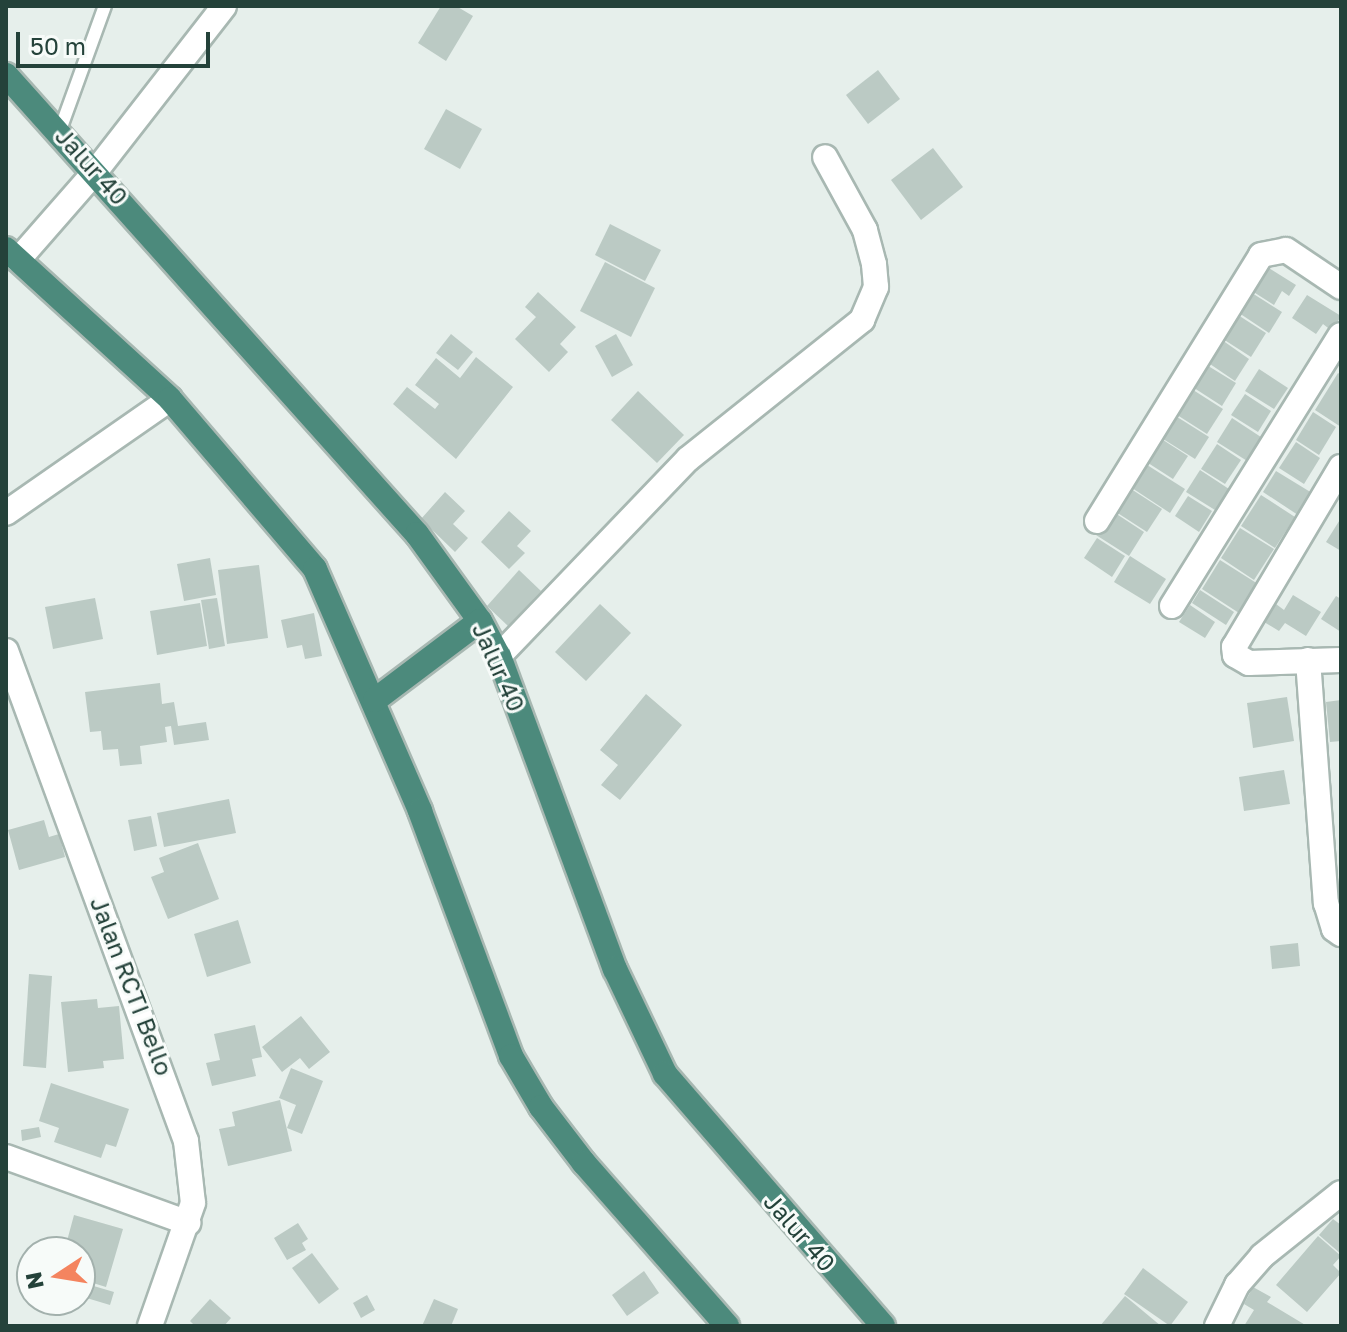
<!DOCTYPE html>
<html>
<head>
<meta charset="utf-8">
<style>
	body { margin:0 }
	#map { position:relative; width:1347px; height:1332px; overflow:hidden; background:#e6efeb; font-family:"Golos Text",sans-serif }
	div>[style] { position:absolute }
	[style*='--x'] { left:calc(var(--x)*1px); top:calc(var(--y)*1px); width:calc(var(--w)*1px); rotate:calc(var(--a)*1deg) }
	.building>* { inset:0; background:#bbcac4 }
	.roads { filter:drop-shadow(2px 0 #a8b8b2) drop-shadow(-2px 0 #a8b8b2) drop-shadow(0 2px #a8b8b2) drop-shadow(0 -2px #a8b8b2) }
	.service>* { height:12px; margin:-6px; padding:0 6px; transform-origin:6px; border-radius:6px; background:#fff }
	.minor>* { height:24px; margin:-12px; padding:0 12px; transform-origin:12px; border-radius:12px; background:#fff }
	.tertiary>* { height:24px; margin:-12px; padding:0 12px; transform-origin:12px; border-radius:12px; background:#fff }
	.trunk>* { height:24px; margin:-12px; padding:0 12px; transform-origin:12px; border-radius:12px; background:#4c8a7c }
	span { translate:-50% -50%; white-space:nowrap; text-align:center; line-height:1.15; -webkit-text-stroke:6px #f7fbf9; paint-order:stroke }
	.street-label { font-size:24px; color:#24423a }
	.frame { position:absolute; inset:0; border:8px solid #24423a; pointer-events:none }
	.north { position:absolute; left:16px; top:1236px; width:80px; height:80px; box-sizing:border-box; background:#f7fbf9; border:2px solid #a3b1ad; border-radius:50%; rotate:258deg; font-size:22px; font-weight:700; line-height:32px; text-align:center; color:#24423a }
	.north::after { content:''; display:block; margin:auto; width:28px; height:36px; background:#f4845f; clip-path:polygon(50% 0,100% 100%,50% 72%,0 100%) }
	.scale { position:absolute; left:16px; top:32px; width:194px; height:36px; box-sizing:border-box; border:4px solid #24423a; border-top:0; padding-left:10px; font-size:24px; line-height:28px; white-space:nowrap; color:#24423a; -webkit-text-stroke:6px #f7fbf9; paint-order:stroke }
</style>
</head>
<body>
<div id="map">
	<div class="building">
		<div style="clip-path:polygon(441px 6px,456px 6px,473px 16px,446px 61px,418px 43px)"></div>
		<div style="clip-path:polygon(878px 70px,900px 99px,868px 124px,846px 95px)"></div>
		<div style="clip-path:polygon(446px 109px,482px 129px,460px 169px,424px 149px)"></div>
		<div style="clip-path:polygon(933px 148px,963px 187px,921px 220px,891px 180px)"></div>
		<div style="clip-path:polygon(610px 224px,661px 250px,645px 281px,595px 255px)"></div>
		<div style="clip-path:polygon(605px 262px,655px 288px,631px 337px,580px 311px)"></div>
		<div style="clip-path:polygon(1267px 267px,1296px 285px,1289px 296px,1282px 291px,1274px 305px,1252px 291px)"></div>
		<div style="clip-path:polygon(538px 292px,576px 327px,560px 344px,568px 352px,549px 372px,515px 339px,536px 317px,525px 307px)"></div>
		<div style="clip-path:polygon(1252px 293px,1282px 312px,1269px 333px,1239px 313px)"></div>
		<div style="clip-path:polygon(1307px 295px,1341px 316px,1332px 331px,1323px 324px,1316px 334px,1292px 318px)"></div>
		<div style="clip-path:polygon(1238px 315px,1266px 333px,1251px 357px,1223px 339px)"></div>
		<div style="clip-path:polygon(451px 334px,473px 352px,458px 370px,436px 353px)"></div>
		<div style="clip-path:polygon(616px 334px,633px 365px,612px 377px,595px 346px)"></div>
		<div style="clip-path:polygon(1222px 340px,1249px 359px,1235px 381px,1207px 362px)"></div>
		<div style="clip-path:polygon(476px 357px,513px 387px,456px 459px,393px 404px,407px 387px,435px 409px,439px 404px,415px 385px,436px 358px,460px 378px)"></div>
		<div style="clip-path:polygon(1205px 364px,1236px 383px,1222px 406px,1191px 386px)"></div>
		<div style="clip-path:polygon(1259px 369px,1288px 388px,1274px 409px,1245px 391px)"></div>
		<div style="clip-path:polygon(1338px 373px,1341px 375px,1341px 427px,1315px 410px)"></div>
		<div style="clip-path:polygon(1190px 388px,1223px 409px,1207px 434px,1174px 413px)"></div>
		<div style="clip-path:polygon(638px 391px,684px 435px,657px 463px,611px 420px)"></div>
		<div style="clip-path:polygon(1245px 394px,1271px 411px,1258px 432px,1231px 415px)"></div>
		<div style="clip-path:polygon(1313px 412px,1336px 427px,1319px 455px,1296px 440px)"></div>
		<div style="clip-path:polygon(1174px 415px,1209px 437px,1195px 459px,1160px 437px)"></div>
		<div style="clip-path:polygon(1232px 418px,1267px 441px,1252px 464px,1217px 442px)"></div>
		<div style="clip-path:polygon(1160px 438px,1188px 456px,1173px 479px,1145px 461px)"></div>
		<div style="clip-path:polygon(1296px 442px,1320px 458px,1304px 484px,1279px 468px)"></div>
		<div style="clip-path:polygon(1217px 444px,1241px 460px,1225px 484px,1201px 469px)"></div>
		<div style="clip-path:polygon(1144px 463px,1185px 489px,1170px 513px,1129px 486px)"></div>
		<div style="clip-path:polygon(1200px 470px,1229px 489px,1215px 510px,1186px 492px)"></div>
		<div style="clip-path:polygon(1276px 471px,1312px 493px,1298px 515px,1263px 492px)"></div>
		<div style="clip-path:polygon(1128px 487px,1162px 509px,1147px 532px,1113px 510px)"></div>
		<div style="clip-path:polygon(445px 492px,465px 511px,453px 524px,468px 538px,455px 552px,421px 519px)"></div>
		<div style="clip-path:polygon(1261px 495px,1295px 517px,1275px 548px,1241px 526px)"></div>
		<div style="clip-path:polygon(1188px 496px,1212px 511px,1199px 532px,1175px 516px)"></div>
		<div style="clip-path:polygon(509px 511px,531px 531px,517px 546px,525px 553px,509px 569px,481px 542px)"></div>
		<div style="clip-path:polygon(1112px 511px,1144px 532px,1129px 556px,1096px 535px)"></div>
		<div style="clip-path:polygon(1341px 518px,1341px 551px,1326px 542px)"></div>
		<div style="clip-path:polygon(1240px 528px,1274px 549px,1254px 580px,1221px 558px)"></div>
		<div style="clip-path:polygon(1097px 538px,1125px 556px,1112px 577px,1084px 558px)"></div>
		<div style="clip-path:polygon(1130px 556px,1166px 579px,1150px 604px,1114px 582px)"></div>
		<div style="clip-path:polygon(210px 558px,216px 595px,184px 601px,177px 564px)"></div>
		<div style="clip-path:polygon(1220px 560px,1258px 584px,1239px 613px,1202px 589px)"></div>
		<div style="clip-path:polygon(259px 565px,268px 638px,227px 644px,218px 570px)"></div>
		<div style="clip-path:polygon(519px 570px,541px 591px,508px 626px,487px 606px)"></div>
		<div style="clip-path:polygon(1200px 590px,1234px 612px,1226px 625px,1192px 603px)"></div>
		<div style="clip-path:polygon(1293px 595px,1321px 612px,1306px 636px,1285px 623px,1279px 631px,1264px 622px,1276px 604px,1284px 610px)"></div>
		<div style="clip-path:polygon(1336px 596px,1341px 599px,1341px 632px,1321px 619px)"></div>
		<div style="clip-path:polygon(95px 598px,103px 639px,53px 649px,45px 607px)"></div>
		<div style="clip-path:polygon(217px 598px,225px 646px,209px 649px,201px 600px)"></div>
		<div style="clip-path:polygon(200px 603px,207px 646px,157px 655px,150px 611px)"></div>
		<div style="clip-path:polygon(600px 604px,631px 633px,586px 681px,555px 652px)"></div>
		<div style="clip-path:polygon(1190px 605px,1215px 622px,1205px 638px,1179px 622px)"></div>
		<div style="clip-path:polygon(314px 613px,322px 656px,305px 659px,302px 645px,287px 648px,281px 620px)"></div>
		<div style="clip-path:polygon(160px 683px,162px 704px,174px 702px,178px 726px,206px 722px,209px 740px,174px 745px,171px 726px,165px 727px,167px 742px,140px 746px,142px 764px,120px 766px,118px 749px,103px 750px,101px 731px,90px 732px,85px 692px)"></div>
		<div style="clip-path:polygon(646px 694px,682px 725px,620px 800px,601px 785px,618px 765px,600px 750px)"></div>
		<div style="clip-path:polygon(1287px 697px,1294px 741px,1253px 748px,1247px 703px)"></div>
		<div style="clip-path:polygon(1341px 700px,1341px 741px,1330px 742px,1326px 702px)"></div>
		<div style="clip-path:polygon(1284px 770px,1290px 804px,1244px 811px,1239px 777px)"></div>
		<div style="clip-path:polygon(229px 799px,236px 833px,164px 847px,157px 813px)"></div>
		<div style="clip-path:polygon(151px 816px,157px 846px,134px 851px,128px 820px)"></div>
		<div style="clip-path:polygon(44px 820px,49px 837px,59px 834px,65px 857px,19px 870px,8px 830px)"></div>
		<div style="clip-path:polygon(198px 843px,219px 899px,168px 919px,151px 877px,164px 872px,159px 858px)"></div>
		<div style="clip-path:polygon(238px 920px,251px 963px,207px 977px,194px 934px)"></div>
		<div style="clip-path:polygon(1298px 943px,1300px 966px,1272px 969px,1270px 946px)"></div>
		<div style="clip-path:polygon(29px 974px,52px 976px,46px 1068px,23px 1066px)"></div>
		<div style="clip-path:polygon(97px 999px,98px 1008px,119px 1006px,124px 1059px,103px 1061px,104px 1068px,68px 1072px,61px 1002px)"></div>
		<div style="clip-path:polygon(301px 1016px,330px 1052px,309px 1069px,300px 1058px,282px 1072px,262px 1047px)"></div>
		<div style="clip-path:polygon(255px 1025px,262px 1057px,252px 1059px,256px 1076px,212px 1086px,206px 1063px,220px 1060px,214px 1034px)"></div>
		<div style="clip-path:polygon(291px 1068px,323px 1081px,302px 1134px,287px 1128px,296px 1105px,279px 1098px)"></div>
		<div style="clip-path:polygon(51px 1083px,129px 1109px,116px 1147px,106px 1144px,101px 1158px,54px 1142px,59px 1128px,39px 1121px)"></div>
		<div style="clip-path:polygon(280px 1100px,292px 1151px,228px 1166px,219px 1129px,235px 1126px,232px 1112px)"></div>
		<div style="clip-path:polygon(39px 1127px,41px 1137px,22px 1141px,21px 1130px)"></div>
		<div style="clip-path:polygon(74px 1215px,123px 1229px,106px 1287px,80px 1279px,80px 1252px,64px 1252px)"></div>
		<div style="clip-path:polygon(1333px 1219px,1341px 1225px,1341px 1254px,1319px 1235px)"></div>
		<div style="clip-path:polygon(298px 1223px,308px 1239px,302px 1243px,306px 1250px,287px 1260px,274px 1238px)"></div>
		<div style="clip-path:polygon(1318px 1236px,1341px 1256px,1333px 1265px,1341px 1273px,1307px 1312px,1276px 1285px)"></div>
		<div style="clip-path:polygon(312px 1253px,339px 1289px,319px 1304px,292px 1268px)"></div>
		<div style="clip-path:polygon(1143px 1268px,1188px 1302px,1170px 1326px,1124px 1294px)"></div>
		<div style="clip-path:polygon(644px 1271px,659px 1293px,627px 1316px,612px 1295px)"></div>
		<div style="clip-path:polygon(80px 1282px,114px 1292px,110px 1305px,80px 1296px)"></div>
		<div style="clip-path:polygon(1253px 1287px,1271px 1297px,1267px 1302px,1307px 1326px,1244px 1326px,1254px 1310px,1244px 1304px)"></div>
		<div style="clip-path:polygon(367px 1295px,375px 1310px,361px 1318px,353px 1303px)"></div>
		<div style="clip-path:polygon(1125px 1296px,1161px 1326px,1100px 1326px)"></div>
		<div style="clip-path:polygon(210px 1299px,231px 1318px,224px 1326px,195px 1326px,190px 1321px)"></div>
		<div style="clip-path:polygon(434px 1299px,458px 1309px,451px 1326px,422px 1326px)"></div>
	</div>
	<div class="roads">
		<div class="service">
			<div style="--x:60;--y:130;--w:132;--a:-70.1"></div>
		</div>
		<div class="minor">
			<div style="--x:18;--y:260;--w:117;--a:-48.8"></div>
			<div style="--x:95;--y:172;--w:210;--a:-52.1"></div>
			<div style="--x:1341;--y:467;--w:209;--a:120.7"></div>
			<div style="--x:1234;--y:647;--w:8;--a:83"></div>
			<div style="--x:1235;--y:655;--w:16;--a:30"></div>
			<div style="--x:1249;--y:663;--w:92;--a:-1.9"></div>
			<div style="--x:6;--y:513;--w:200;--a:-34.8"></div>
			<div style="--x:1097;--y:521;--w:312;--a:-58.3"></div>
			<div style="--x:1261;--y:255;--w:25;--a:-11"></div>
			<div style="--x:1286;--y:250;--w:66;--a:33.9"></div>
			<div style="--x:1172;--y:606;--w:319;--a:-58.1"></div>
			<div style="--x:499;--y:656;--w:273;--a:-46.2"></div>
			<div style="--x:688;--y:459;--w:223;--a:-38.6"></div>
			<div style="--x:862;--y:320;--w:36;--a:-67"></div>
			<div style="--x:876;--y:287;--w:23;--a:-95"></div>
			<div style="--x:874;--y:264;--w:35;--a:-105"></div>
			<div style="--x:865;--y:230;--w:83;--a:-118.7"></div>
			<div style="--x:1308;--y:660;--w:244;--a:85.8"></div>
			<div style="--x:1326;--y:903;--w:27;--a:73"></div>
			<div style="--x:1334;--y:929;--w:9;--a:36"></div>
			<div style="--x:6;--y:1157;--w:194;--a:19.9"></div>
		</div>
		<div class="tertiary">
			<div style="--x:6;--y:651;--w:522;--a:69.83"></div>
			<div style="--x:186;--y:1141;--w:62;--a:83.6"></div>
			<div style="--x:193;--y:1203;--w:130;--a:109.3"></div>
			<div style="--x:1217;--y:1326;--w:46;--a:-64"></div>
			<div style="--x:1237;--y:1285;--w:38;--a:-49"></div>
			<div style="--x:1262;--y:1256;--w:101;--a:-38.6"></div>
		</div>
		<div class="trunk">
			<div style="--x:6;--y:75;--w:616;--a:48.16"></div>
			<div style="--x:417;--y:534;--w:107;--a:54.1"></div>
			<div style="--x:480;--y:621;--w:40;--a:62"></div>
			<div style="--x:499;--y:656;--w:334;--a:69.7"></div>
			<div style="--x:615;--y:969;--w:116;--a:64.5"></div>
			<div style="--x:665;--y:1074;--w:333;--a:49.1"></div>
			<div style="--x:6;--y:249;--w:222;--a:42.4"></div>
			<div style="--x:170;--y:399;--w:223;--a:49.5"></div>
			<div style="--x:315;--y:569;--w:264;--a:66.5"></div>
			<div style="--x:420;--y:811;--w:261;--a:69.6"></div>
			<div style="--x:511;--y:1056;--w:59;--a:59.5"></div>
			<div style="--x:541;--y:1107;--w:71;--a:52.5"></div>
			<div style="--x:584;--y:1163;--w:217;--a:48.7"></div>
			<div style="--x:375;--y:700;--w:131;--a:-37"></div>
		</div>
	</div>
	<div class="street-label">
		<span style="left:92px;top:166px;rotate:48deg">Jalur 40</span>
		<span style="left:499px;top:667px;rotate:66deg">Jalur 40</span>
		<span style="left:132px;top:986px;rotate:69deg">Jalan RCTI Bello</span>
		<span style="left:800px;top:1232px;rotate:49deg">Jalur 40</span>
	</div>
	<div class="frame"></div>
	<div class="north">N</div>
	<div class="scale">50 m</div>
</div>
</body>
</html>
